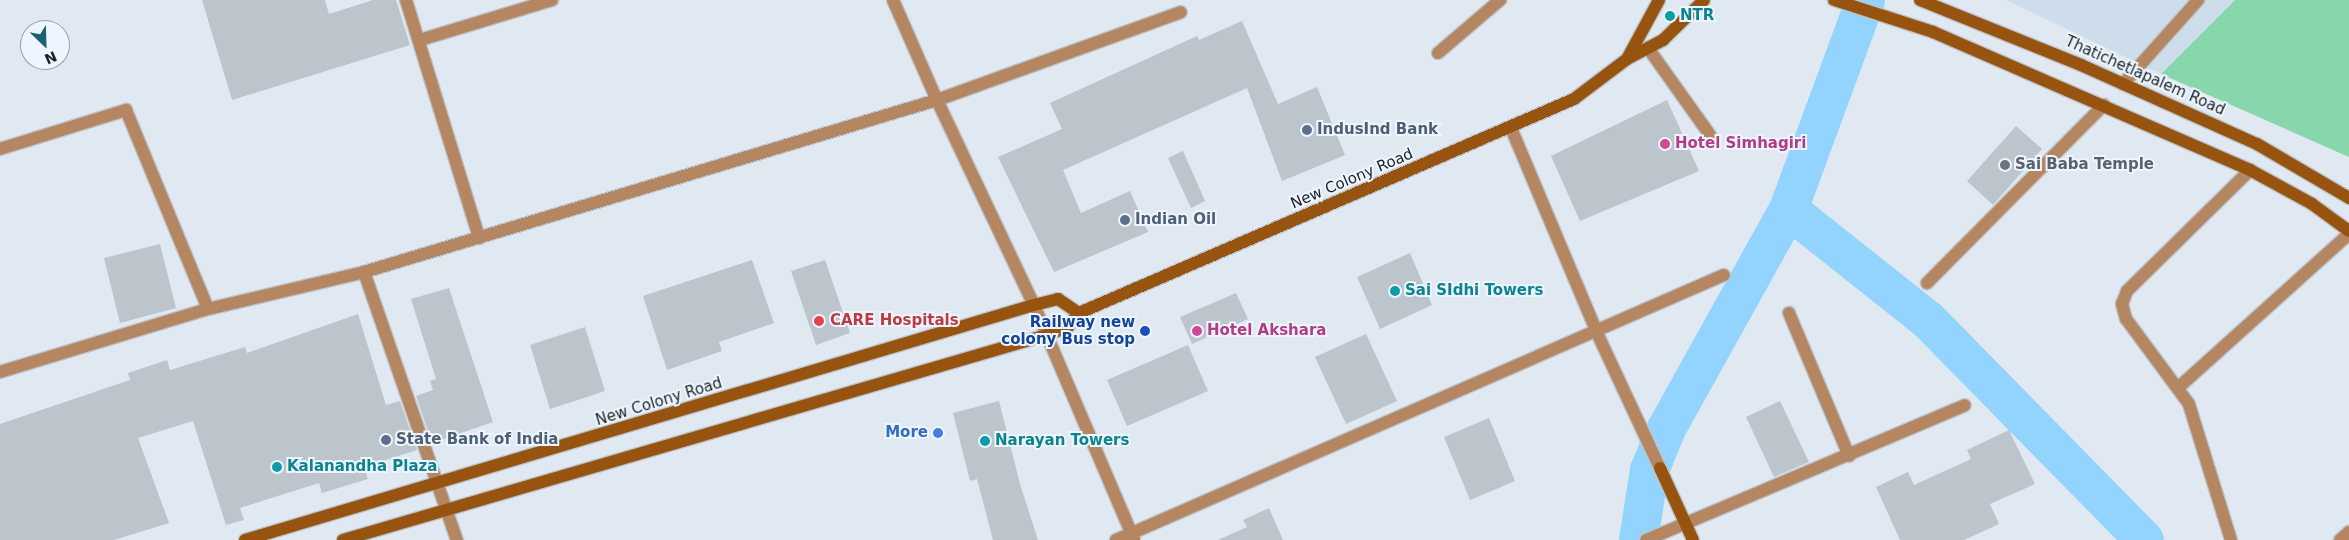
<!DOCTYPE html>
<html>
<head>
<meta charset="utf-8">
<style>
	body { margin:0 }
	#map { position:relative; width:2349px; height:540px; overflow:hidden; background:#e0e8f1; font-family:"DejaVu Sans",sans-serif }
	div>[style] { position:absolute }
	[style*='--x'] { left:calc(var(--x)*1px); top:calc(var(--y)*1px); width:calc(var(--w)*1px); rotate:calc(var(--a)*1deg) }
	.built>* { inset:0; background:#ceddeb }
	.green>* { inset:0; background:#87d6ac }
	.river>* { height:39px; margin:-19.5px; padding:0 19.5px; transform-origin:19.5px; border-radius:19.5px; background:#92d4fd }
	.building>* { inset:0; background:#bcc4cc }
	.roads { filter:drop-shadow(1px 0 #bdc4cc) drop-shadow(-1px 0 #bdc4cc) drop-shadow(0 1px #bdc4cc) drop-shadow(0 -1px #bdc4cc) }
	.lane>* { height:12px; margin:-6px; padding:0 6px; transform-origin:6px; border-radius:6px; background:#b48661 }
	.street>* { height:12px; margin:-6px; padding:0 6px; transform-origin:6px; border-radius:6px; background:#b48661 }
	.secondary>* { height:12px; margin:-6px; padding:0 6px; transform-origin:6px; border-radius:6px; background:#975410 }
	.dots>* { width:14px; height:14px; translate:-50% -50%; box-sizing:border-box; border:2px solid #edf6fe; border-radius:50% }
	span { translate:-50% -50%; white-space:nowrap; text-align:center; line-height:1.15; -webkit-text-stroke:4px #edf6fe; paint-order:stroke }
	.culture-label { font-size:15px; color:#0d838f; font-weight:700 }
	.left { translate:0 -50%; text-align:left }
	.street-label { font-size:15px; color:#1e2124 }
	.service-label { font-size:15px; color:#4e5e75; font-weight:700 }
	.hotel-label { font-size:15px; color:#b23c85; font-weight:700 }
	.worship-label { font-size:15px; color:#5b616d; font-weight:700 }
	.health-label { font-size:15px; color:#be3a42; font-weight:700 }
	.transit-label { font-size:15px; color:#164399; font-weight:700 }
	.right { translate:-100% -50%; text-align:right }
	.shop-label { font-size:15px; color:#366cbe; font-weight:700 }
	.north { position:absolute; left:20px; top:20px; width:50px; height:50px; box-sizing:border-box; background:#edf6fe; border:1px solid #9aa1a7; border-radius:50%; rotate:156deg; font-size:14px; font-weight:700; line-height:20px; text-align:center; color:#1e2124 }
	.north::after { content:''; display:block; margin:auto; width:18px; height:22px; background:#1e5e73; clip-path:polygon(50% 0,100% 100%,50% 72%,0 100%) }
</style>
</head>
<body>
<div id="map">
	<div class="built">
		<div style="clip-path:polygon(2006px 0,2235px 0,2161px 74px)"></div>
	</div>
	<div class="green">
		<div style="clip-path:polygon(2235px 0,2349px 0,2349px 157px,2161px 74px)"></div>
	</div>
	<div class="river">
		<div style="--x:1788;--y:209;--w:179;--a:38.4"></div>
		<div style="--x:1928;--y:320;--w:308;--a:45.5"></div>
		<div style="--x:1638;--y:540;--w:71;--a:-81.1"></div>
		<div style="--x:1649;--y:470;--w:45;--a:-68"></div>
		<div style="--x:1666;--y:428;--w:251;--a:-60.9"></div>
		<div style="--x:1788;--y:209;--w:223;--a:-69.8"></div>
	</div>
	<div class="building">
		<div style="clip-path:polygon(202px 0,325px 0,329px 14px,373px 0,396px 0,410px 45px,232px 100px)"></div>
		<div style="clip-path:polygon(1242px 21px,1278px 104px,1317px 87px,1345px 155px,1282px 181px,1247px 88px,1063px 170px,1081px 213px,1130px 191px,1148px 232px,1054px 272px,998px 157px,1062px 129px,1050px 103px,1197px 36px,1199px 40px)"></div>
		<div style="clip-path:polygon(1667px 100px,1699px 171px,1580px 221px,1551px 156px)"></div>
		<div style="clip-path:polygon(2016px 126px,2042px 149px,1993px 205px,1967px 181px)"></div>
		<div style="clip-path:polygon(1183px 151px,1205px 201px,1191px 208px,1168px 158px)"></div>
		<div style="clip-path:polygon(160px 244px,176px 308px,120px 323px,104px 258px)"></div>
		<div style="clip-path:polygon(1410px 253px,1432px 305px,1380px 329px,1357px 277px)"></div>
		<div style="clip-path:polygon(752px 260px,774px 323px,719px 342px,722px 351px,667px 370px,643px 296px)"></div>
		<div style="clip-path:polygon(825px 260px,850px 333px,816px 345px,791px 271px)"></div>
		<div style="clip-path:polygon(449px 288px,493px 422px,432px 443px,416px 396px,433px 390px,430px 381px,436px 379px,411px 299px)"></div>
		<div style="clip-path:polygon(1236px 293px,1248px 319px,1192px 344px,1180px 317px)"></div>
		<div style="clip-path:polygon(358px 314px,386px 405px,400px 401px,417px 450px,364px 467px,368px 479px,322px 493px,319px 483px,240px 508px,244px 520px,226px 525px,193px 421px,138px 438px,169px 523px,114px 540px,0 540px,0 424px,130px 380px,128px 373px,167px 360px,170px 370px,245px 347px,247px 353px)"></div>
		<div style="clip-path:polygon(585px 327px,605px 391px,550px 409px,530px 345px)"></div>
		<div style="clip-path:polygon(1366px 334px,1397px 401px,1346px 424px,1315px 357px)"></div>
		<div style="clip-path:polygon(1188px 345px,1208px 391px,1127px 426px,1107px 380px)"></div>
		<div style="clip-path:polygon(999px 401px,1020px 484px,1038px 540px,993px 540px,977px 479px,970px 481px,953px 413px)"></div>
		<div style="clip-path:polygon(1780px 401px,1809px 462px,1774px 477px,1746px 417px)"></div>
		<div style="clip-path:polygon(1489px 418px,1515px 481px,1470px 500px,1444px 437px)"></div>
		<div style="clip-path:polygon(2009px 430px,2035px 484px,1990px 504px,1999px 524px,1964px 540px,1900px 540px,1876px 487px,1908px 472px,1914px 485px,1971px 459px,1967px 450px)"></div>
		<div style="clip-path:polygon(1269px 508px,1283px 540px,1218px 540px,1247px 527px,1243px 520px)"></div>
	</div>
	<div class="roads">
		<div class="lane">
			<div style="--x:2123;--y:84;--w:113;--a:-48.2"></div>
		</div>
		<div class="street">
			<div style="--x:406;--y:0;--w:249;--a:72.9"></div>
			<div style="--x:893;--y:0;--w:109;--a:66.3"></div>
			<div style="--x:937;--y:100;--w:259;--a:-19.8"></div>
			<div style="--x:420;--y:40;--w:138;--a:-16.9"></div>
			<div style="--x:1648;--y:48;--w:107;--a:54.5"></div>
			<div style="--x:1438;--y:53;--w:82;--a:-40.5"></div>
			<div style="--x:1511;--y:128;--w:222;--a:67.2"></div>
			<div style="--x:1597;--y:333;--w:149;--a:65"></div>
			<div style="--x:0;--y:149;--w:132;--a:-17.2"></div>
			<div style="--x:126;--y:110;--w:215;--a:67.6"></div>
			<div style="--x:364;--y:272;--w:284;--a:70.9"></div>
			<div style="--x:1927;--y:283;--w:251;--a:-45.2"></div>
			<div style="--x:1789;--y:313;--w:155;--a:67.2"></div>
			<div style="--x:0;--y:372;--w:217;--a:-16.9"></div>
			<div style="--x:208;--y:309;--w:160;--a:-13.3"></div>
			<div style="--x:364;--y:272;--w:598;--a:-16.71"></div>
			<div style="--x:937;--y:100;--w:227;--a:64.7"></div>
			<div style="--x:1034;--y:305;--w:255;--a:66.9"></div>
			<div style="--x:2179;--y:387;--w:229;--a:-42"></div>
			<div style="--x:1116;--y:540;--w:663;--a:-23.55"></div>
			<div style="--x:1646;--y:540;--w:346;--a:-22.9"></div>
			<div style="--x:2231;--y:540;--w:142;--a:-107.2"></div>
			<div style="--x:2189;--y:404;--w:106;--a:-126.5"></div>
			<div style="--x:2126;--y:319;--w:16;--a:-105"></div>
			<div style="--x:2122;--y:304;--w:14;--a:-69"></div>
			<div style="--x:2127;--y:291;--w:173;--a:-44.5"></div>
			<div style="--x:2340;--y:540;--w:12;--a:-42"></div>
		</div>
		<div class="secondary">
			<div style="--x:1834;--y:0;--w:104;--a:17.9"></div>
			<div style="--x:1933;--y:32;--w:346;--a:23.5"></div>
			<div style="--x:2250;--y:170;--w:71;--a:28.7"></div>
			<div style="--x:2312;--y:204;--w:46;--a:36.1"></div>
			<div style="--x:1920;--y:0;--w:174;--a:22"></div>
			<div style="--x:2081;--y:65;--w:193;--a:24.2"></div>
			<div style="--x:2257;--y:144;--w:107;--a:30.4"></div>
			<div style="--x:1627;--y:59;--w:67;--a:-61.5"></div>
			<div style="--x:1660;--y:468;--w:79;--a:65.4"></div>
			<div style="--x:245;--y:540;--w:823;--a:-16.59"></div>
			<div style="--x:1034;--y:305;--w:25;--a:-14"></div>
			<div style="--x:1058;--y:299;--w:25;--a:34"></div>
			<div style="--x:343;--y:540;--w:733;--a:-16.24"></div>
			<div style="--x:1047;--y:335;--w:22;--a:-21"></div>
			<div style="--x:1068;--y:327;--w:18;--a:-52"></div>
			<div style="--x:1079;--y:313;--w:539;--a:-23.38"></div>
			<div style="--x:1574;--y:99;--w:66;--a:-37"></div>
			<div style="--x:1627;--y:59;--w:41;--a:-27.8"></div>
			<div style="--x:1663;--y:40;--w:57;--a:-44.3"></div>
		</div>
	</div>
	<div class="dots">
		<div style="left:1670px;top:16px;background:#0f9aa8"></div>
		<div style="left:1307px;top:130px;background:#5c6f8a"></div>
		<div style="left:1665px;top:144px;background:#d1479c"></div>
		<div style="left:2005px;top:165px;background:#6b7280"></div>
		<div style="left:1125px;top:220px;background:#5c6f8a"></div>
		<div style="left:1395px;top:291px;background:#0f9aa8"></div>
		<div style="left:819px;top:321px;background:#e0444e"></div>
		<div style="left:1145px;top:331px;background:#1a4fb4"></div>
		<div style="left:1197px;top:331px;background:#d1479c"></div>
		<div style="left:938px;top:433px;background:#3f7fe0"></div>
		<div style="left:386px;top:440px;background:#5c6f8a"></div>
		<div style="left:985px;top:441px;background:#0f9aa8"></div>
		<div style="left:277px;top:467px;background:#0f9aa8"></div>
	</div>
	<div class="culture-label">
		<span class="left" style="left:1680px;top:16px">NTR</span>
		<span class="left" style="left:1405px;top:291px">Sai SIdhi Towers</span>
		<span class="left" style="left:995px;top:441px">Narayan Towers</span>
		<span class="left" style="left:287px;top:467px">Kalanandha Plaza</span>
	</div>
	<div class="street-label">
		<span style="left:2145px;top:76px;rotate:24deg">Thatichetlapalem Road</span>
		<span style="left:1352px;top:179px;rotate:-23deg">New Colony Road</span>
		<span style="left:659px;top:402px;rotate:-17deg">New Colony Road</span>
	</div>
	<div class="service-label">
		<span class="left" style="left:1317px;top:130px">IndusInd Bank</span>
		<span class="left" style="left:1135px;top:220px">Indian Oil</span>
		<span class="left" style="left:396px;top:440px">State Bank of India</span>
	</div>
	<div class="hotel-label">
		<span class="left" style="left:1675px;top:144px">Hotel Simhagiri</span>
		<span class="left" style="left:1207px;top:331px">Hotel Akshara</span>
	</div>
	<div class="worship-label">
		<span class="left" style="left:2015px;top:165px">Sai Baba Temple</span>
	</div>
	<div class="health-label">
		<span class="left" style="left:830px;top:321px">CARE Hospitals</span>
	</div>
	<div class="transit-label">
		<span class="right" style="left:1135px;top:331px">Railway new<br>colony Bus stop</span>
	</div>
	<div class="shop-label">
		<span class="right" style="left:928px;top:433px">More</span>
	</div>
	<div class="north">N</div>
</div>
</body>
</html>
